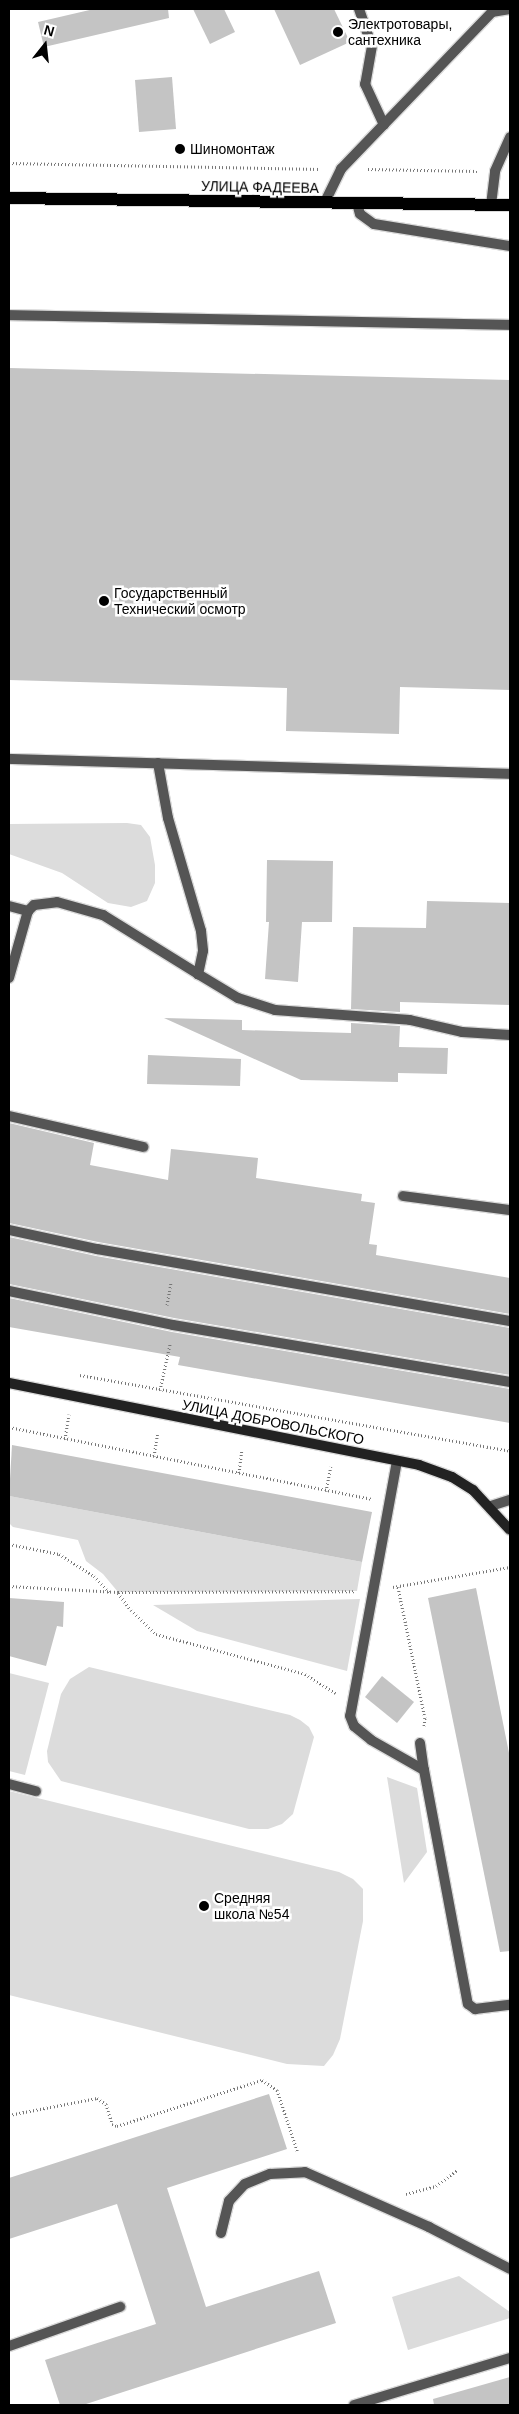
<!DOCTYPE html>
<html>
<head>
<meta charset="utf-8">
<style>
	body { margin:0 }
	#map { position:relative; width:519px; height:2414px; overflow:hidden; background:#fff; font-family:Arial,sans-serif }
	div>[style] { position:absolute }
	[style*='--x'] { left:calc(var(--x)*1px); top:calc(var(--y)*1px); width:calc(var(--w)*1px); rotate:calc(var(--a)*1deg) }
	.green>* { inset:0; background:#dcdcdc }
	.building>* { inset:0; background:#c4c4c4 }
	.path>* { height:3px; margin-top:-1.5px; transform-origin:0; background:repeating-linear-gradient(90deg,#777 0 1px,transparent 0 3.5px) }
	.roads { filter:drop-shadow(1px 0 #dbdbdb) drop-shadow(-1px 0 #dbdbdb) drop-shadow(0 1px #dbdbdb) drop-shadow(0 -1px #dbdbdb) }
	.lane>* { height:10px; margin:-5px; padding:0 5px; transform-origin:5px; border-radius:5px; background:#555 }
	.street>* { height:10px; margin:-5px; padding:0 5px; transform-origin:5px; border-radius:5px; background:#555 }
	.secondary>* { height:10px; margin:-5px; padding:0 5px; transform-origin:5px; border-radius:5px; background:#222 }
	.primary>* { height:12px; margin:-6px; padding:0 6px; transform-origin:6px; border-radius:6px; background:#000 }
	.dots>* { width:14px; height:14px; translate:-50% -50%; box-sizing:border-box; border:2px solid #fff; border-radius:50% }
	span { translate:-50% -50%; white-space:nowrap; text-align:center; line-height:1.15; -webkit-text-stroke:5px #fff; paint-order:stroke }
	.poi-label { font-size:14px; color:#000 }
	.left { translate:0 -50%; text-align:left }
	.street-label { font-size:14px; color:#000 }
	.frame { position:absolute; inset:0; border:10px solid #000; pointer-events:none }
	.north { position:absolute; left:20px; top:20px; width:50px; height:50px; -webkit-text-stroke:4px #fff; paint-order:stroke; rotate:16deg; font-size:14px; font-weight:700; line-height:20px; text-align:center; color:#000 }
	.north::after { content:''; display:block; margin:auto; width:18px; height:22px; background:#000; clip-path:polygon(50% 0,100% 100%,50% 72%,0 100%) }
</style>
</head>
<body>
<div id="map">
	<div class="green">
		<div style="clip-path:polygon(127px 823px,141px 825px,150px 837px,155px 865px,155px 883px,147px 901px,131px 907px,108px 903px,62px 873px,9px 854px,9px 824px)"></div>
		<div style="clip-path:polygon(9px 1496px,362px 1562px,357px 1591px,118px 1592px,103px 1574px,86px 1561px,78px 1540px,13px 1527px,9px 1523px)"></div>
		<div style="clip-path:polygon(360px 1599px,347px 1671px,197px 1631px,153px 1605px)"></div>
		<div style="clip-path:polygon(89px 1667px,290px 1715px,300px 1720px,309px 1727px,314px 1737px,293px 1814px,282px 1824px,268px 1829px,249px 1829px,61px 1781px,48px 1762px,47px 1751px,61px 1694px,70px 1679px)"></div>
		<div style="clip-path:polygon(9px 1673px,49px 1683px,25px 1775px,9px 1771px)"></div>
		<div style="clip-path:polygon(387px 1777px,417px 1788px,427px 1852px,404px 1883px)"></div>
		<div style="clip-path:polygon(9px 1791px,339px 1872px,353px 1879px,363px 1889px,363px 1921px,340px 2039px,333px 2055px,324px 2066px,287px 2064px,9px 1995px)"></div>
		<div style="clip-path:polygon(459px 2276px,510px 2312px,510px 2318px,408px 2350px,392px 2297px)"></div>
	</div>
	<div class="building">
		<div style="clip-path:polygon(94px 9px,168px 9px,169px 18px,44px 47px,38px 22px)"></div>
		<div style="clip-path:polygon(193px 9px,224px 9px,235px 32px,210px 44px)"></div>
		<div style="clip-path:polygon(274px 9px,334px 9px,350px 42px,300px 65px)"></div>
		<div style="clip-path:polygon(172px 77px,176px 129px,139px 132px,135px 80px)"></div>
		<div style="clip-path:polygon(9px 368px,510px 380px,510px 690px,400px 687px,399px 734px,286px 731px,287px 688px,9px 680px)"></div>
		<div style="clip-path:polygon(267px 860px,333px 861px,332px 922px,302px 922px,298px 982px,265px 979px,269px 922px,266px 922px)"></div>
		<div style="clip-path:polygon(427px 901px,510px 903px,510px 1005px,400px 1002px,400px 1012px,351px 1009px,353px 927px,426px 928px)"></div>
		<div style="clip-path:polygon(164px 1018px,242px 1020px,242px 1030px,351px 1033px,351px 1023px,400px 1026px,399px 1047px,448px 1048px,447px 1074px,398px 1073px,398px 1082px,301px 1080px)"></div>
		<div style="clip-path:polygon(148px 1055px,241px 1059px,240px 1086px,147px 1084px)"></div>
		<div style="clip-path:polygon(9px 1123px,94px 1143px,90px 1165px,168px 1180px,171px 1149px,258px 1158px,256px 1178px,362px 1194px,361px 1201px,375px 1203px,369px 1244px,377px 1245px,376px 1255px,510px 1278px,510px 1314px,98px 1242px,9px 1223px)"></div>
		<div style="clip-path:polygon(9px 1237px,96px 1256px,510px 1328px,510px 1375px,174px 1318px,9px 1284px)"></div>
		<div style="clip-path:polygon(9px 1298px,172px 1332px,510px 1389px,510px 1423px,178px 1365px,180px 1357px,9px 1327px)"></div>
		<div style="clip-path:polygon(12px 1445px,372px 1512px,362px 1562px,9px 1496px)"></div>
		<div style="clip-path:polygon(476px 1588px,510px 1758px,510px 1951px,500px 1952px,428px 1598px)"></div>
		<div style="clip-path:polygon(9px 1598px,64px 1602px,63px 1627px,57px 1626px,46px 1666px,9px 1656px)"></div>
		<div style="clip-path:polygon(382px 1676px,414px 1702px,397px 1723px,365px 1697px)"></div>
		<div style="clip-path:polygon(269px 2094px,287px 2149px,167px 2188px,206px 2307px,319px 2271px,336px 2323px,83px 2405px,60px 2405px,45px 2360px,156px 2324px,117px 2204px,9px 2239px,9px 2178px)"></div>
		<div style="clip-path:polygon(510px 2377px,510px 2405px,434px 2405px,433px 2399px)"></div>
	</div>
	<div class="path">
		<div style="--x:9;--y:163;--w:311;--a:1.1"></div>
		<div style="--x:368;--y:169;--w:109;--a:1.1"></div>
		<div style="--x:167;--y:1305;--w:23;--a:-80"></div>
		<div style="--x:80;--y:1375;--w:437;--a:10"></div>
		<div style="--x:160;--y:1390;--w:47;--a:-77.7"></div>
		<div style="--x:9;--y:1427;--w:369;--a:11.2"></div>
		<div style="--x:65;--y:1439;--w:25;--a:-81"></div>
		<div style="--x:154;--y:1456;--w:24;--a:-81"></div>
		<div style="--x:239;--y:1473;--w:24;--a:-83"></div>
		<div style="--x:326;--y:1491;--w:25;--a:-79"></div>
		<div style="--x:9;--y:1544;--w:51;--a:11.3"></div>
		<div style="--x:59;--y:1554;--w:41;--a:32.2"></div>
		<div style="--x:94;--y:1576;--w:22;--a:47"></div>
		<div style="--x:9;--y:1586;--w:109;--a:3.2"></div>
		<div style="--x:118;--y:1592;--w:236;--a:-0.2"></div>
		<div style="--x:393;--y:1587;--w:119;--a:-9.7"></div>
		<div style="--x:398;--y:1587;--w:134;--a:78.4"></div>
		<div style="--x:425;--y:1718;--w:8;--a:97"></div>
		<div style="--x:118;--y:1593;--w:21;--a:53"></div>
		<div style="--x:131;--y:1610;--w:35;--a:44"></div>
		<div style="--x:156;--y:1634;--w:154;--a:15"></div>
		<div style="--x:305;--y:1674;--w:36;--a:32"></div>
		<div style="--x:9;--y:2115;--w:90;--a:-10.9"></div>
		<div style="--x:97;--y:2098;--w:11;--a:34"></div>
		<div style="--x:106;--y:2104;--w:21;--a:73"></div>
		<div style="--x:112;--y:2124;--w:5;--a:22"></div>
		<div style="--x:117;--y:2126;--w:152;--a:-17.6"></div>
		<div style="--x:262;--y:2080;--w:18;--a:34"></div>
		<div style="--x:277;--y:2090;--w:66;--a:71.6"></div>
		<div style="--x:406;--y:2194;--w:31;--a:-15"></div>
		<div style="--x:436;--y:2186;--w:26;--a:-37"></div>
	</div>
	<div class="roads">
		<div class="lane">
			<div style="--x:359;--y:9;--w:39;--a:71"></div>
			<div style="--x:372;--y:46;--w:39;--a:100"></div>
			<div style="--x:365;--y:84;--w:45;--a:65.1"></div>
			<div style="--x:492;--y:12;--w:18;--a:-9"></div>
			<div style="--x:357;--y:203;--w:11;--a:75"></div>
			<div style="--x:360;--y:214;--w:17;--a:36"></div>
			<div style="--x:374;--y:224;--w:138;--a:9.2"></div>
			<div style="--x:491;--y:205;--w:34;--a:-83"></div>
			<div style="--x:495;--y:171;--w:37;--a:-66"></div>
			<div style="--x:9;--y:315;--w:501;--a:1.14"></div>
			<div style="--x:9;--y:759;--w:501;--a:1.71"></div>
			<div style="--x:158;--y:763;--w:56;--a:79.7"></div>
			<div style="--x:168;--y:818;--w:118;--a:73.7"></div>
			<div style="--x:201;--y:931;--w:20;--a:84"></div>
			<div style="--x:203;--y:951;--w:24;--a:102"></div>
			<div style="--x:198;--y:974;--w:47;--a:31"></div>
			<div style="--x:238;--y:998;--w:39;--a:18"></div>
			<div style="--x:275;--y:1010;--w:135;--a:4.2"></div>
			<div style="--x:410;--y:1020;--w:53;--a:13"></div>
			<div style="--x:462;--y:1032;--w:48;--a:3.6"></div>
			<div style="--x:9;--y:906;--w:20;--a:15"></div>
			<div style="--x:9;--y:978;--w:70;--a:-74.2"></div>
			<div style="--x:28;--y:911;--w:8;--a:-45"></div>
			<div style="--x:34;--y:905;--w:23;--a:-7"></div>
			<div style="--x:57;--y:902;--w:48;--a:15.8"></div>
			<div style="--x:103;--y:915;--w:112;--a:31.8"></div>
			<div style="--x:9;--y:1116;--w:138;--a:13"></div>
			<div style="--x:403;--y:1196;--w:108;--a:7.5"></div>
			<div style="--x:9;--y:1230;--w:90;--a:12.2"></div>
			<div style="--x:97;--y:1249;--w:419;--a:9.9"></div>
			<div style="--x:9;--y:1291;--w:167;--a:11.7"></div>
			<div style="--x:173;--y:1325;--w:342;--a:9.6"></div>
			<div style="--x:397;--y:1461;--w:259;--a:100.4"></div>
			<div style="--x:350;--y:1716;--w:11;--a:68"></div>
			<div style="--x:354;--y:1726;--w:22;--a:39"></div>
			<div style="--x:371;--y:1740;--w:61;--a:29.5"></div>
			<div style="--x:424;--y:1770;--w:238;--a:79.4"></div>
			<div style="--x:468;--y:2004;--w:9;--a:36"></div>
			<div style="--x:475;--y:2009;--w:35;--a:-7"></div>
			<div style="--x:491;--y:1506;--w:20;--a:-18"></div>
			<div style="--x:420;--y:1743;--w:27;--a:82"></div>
			<div style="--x:9;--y:1784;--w:28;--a:15"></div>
			<div style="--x:221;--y:2233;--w:33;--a:-76"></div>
			<div style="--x:229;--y:2201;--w:23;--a:-47"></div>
			<div style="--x:245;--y:2184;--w:27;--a:-22"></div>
			<div style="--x:270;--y:2174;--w:35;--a:-3"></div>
			<div style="--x:305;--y:2172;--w:136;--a:23.9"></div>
			<div style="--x:429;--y:2227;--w:91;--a:27.4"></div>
			<div style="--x:9;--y:2346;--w:118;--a:-19.4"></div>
			<div style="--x:354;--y:2405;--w:163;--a:-16.8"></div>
		</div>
		<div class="street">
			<div style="--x:325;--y:202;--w:37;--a:-64"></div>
			<div style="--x:341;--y:169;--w:222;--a:-46.1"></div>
		</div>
		<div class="secondary">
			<div style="--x:9;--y:1383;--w:418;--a:11.3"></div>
			<div style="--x:419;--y:1465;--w:35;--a:20"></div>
			<div style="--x:452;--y:1477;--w:25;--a:32"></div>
			<div style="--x:473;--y:1490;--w:54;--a:47.2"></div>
		</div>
		<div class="primary">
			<div style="--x:9;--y:198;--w:501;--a:0.8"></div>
		</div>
	</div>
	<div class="dots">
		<div style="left:338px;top:32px;background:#000"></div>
		<div style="left:180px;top:149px;background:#000"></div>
		<div style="left:104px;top:601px;background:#000"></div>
		<div style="left:204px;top:1906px;background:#000"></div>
	</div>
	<div class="poi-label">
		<span class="left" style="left:348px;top:32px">Электротовары,<br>сантехника</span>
		<span class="left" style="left:190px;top:149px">Шиномонтаж</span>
		<span class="left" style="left:114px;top:601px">Государственный<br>Технический осмотр</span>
		<span class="left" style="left:214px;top:1906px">Средняя<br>школа №54</span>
	</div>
	<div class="street-label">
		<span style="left:260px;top:187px;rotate:1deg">УЛИЦА ФАДЕЕВА</span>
		<span style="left:273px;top:1422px;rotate:11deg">УЛИЦА ДОБРОВОЛЬСКОГО</span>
	</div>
	<div class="frame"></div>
	<div class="north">N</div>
</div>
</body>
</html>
